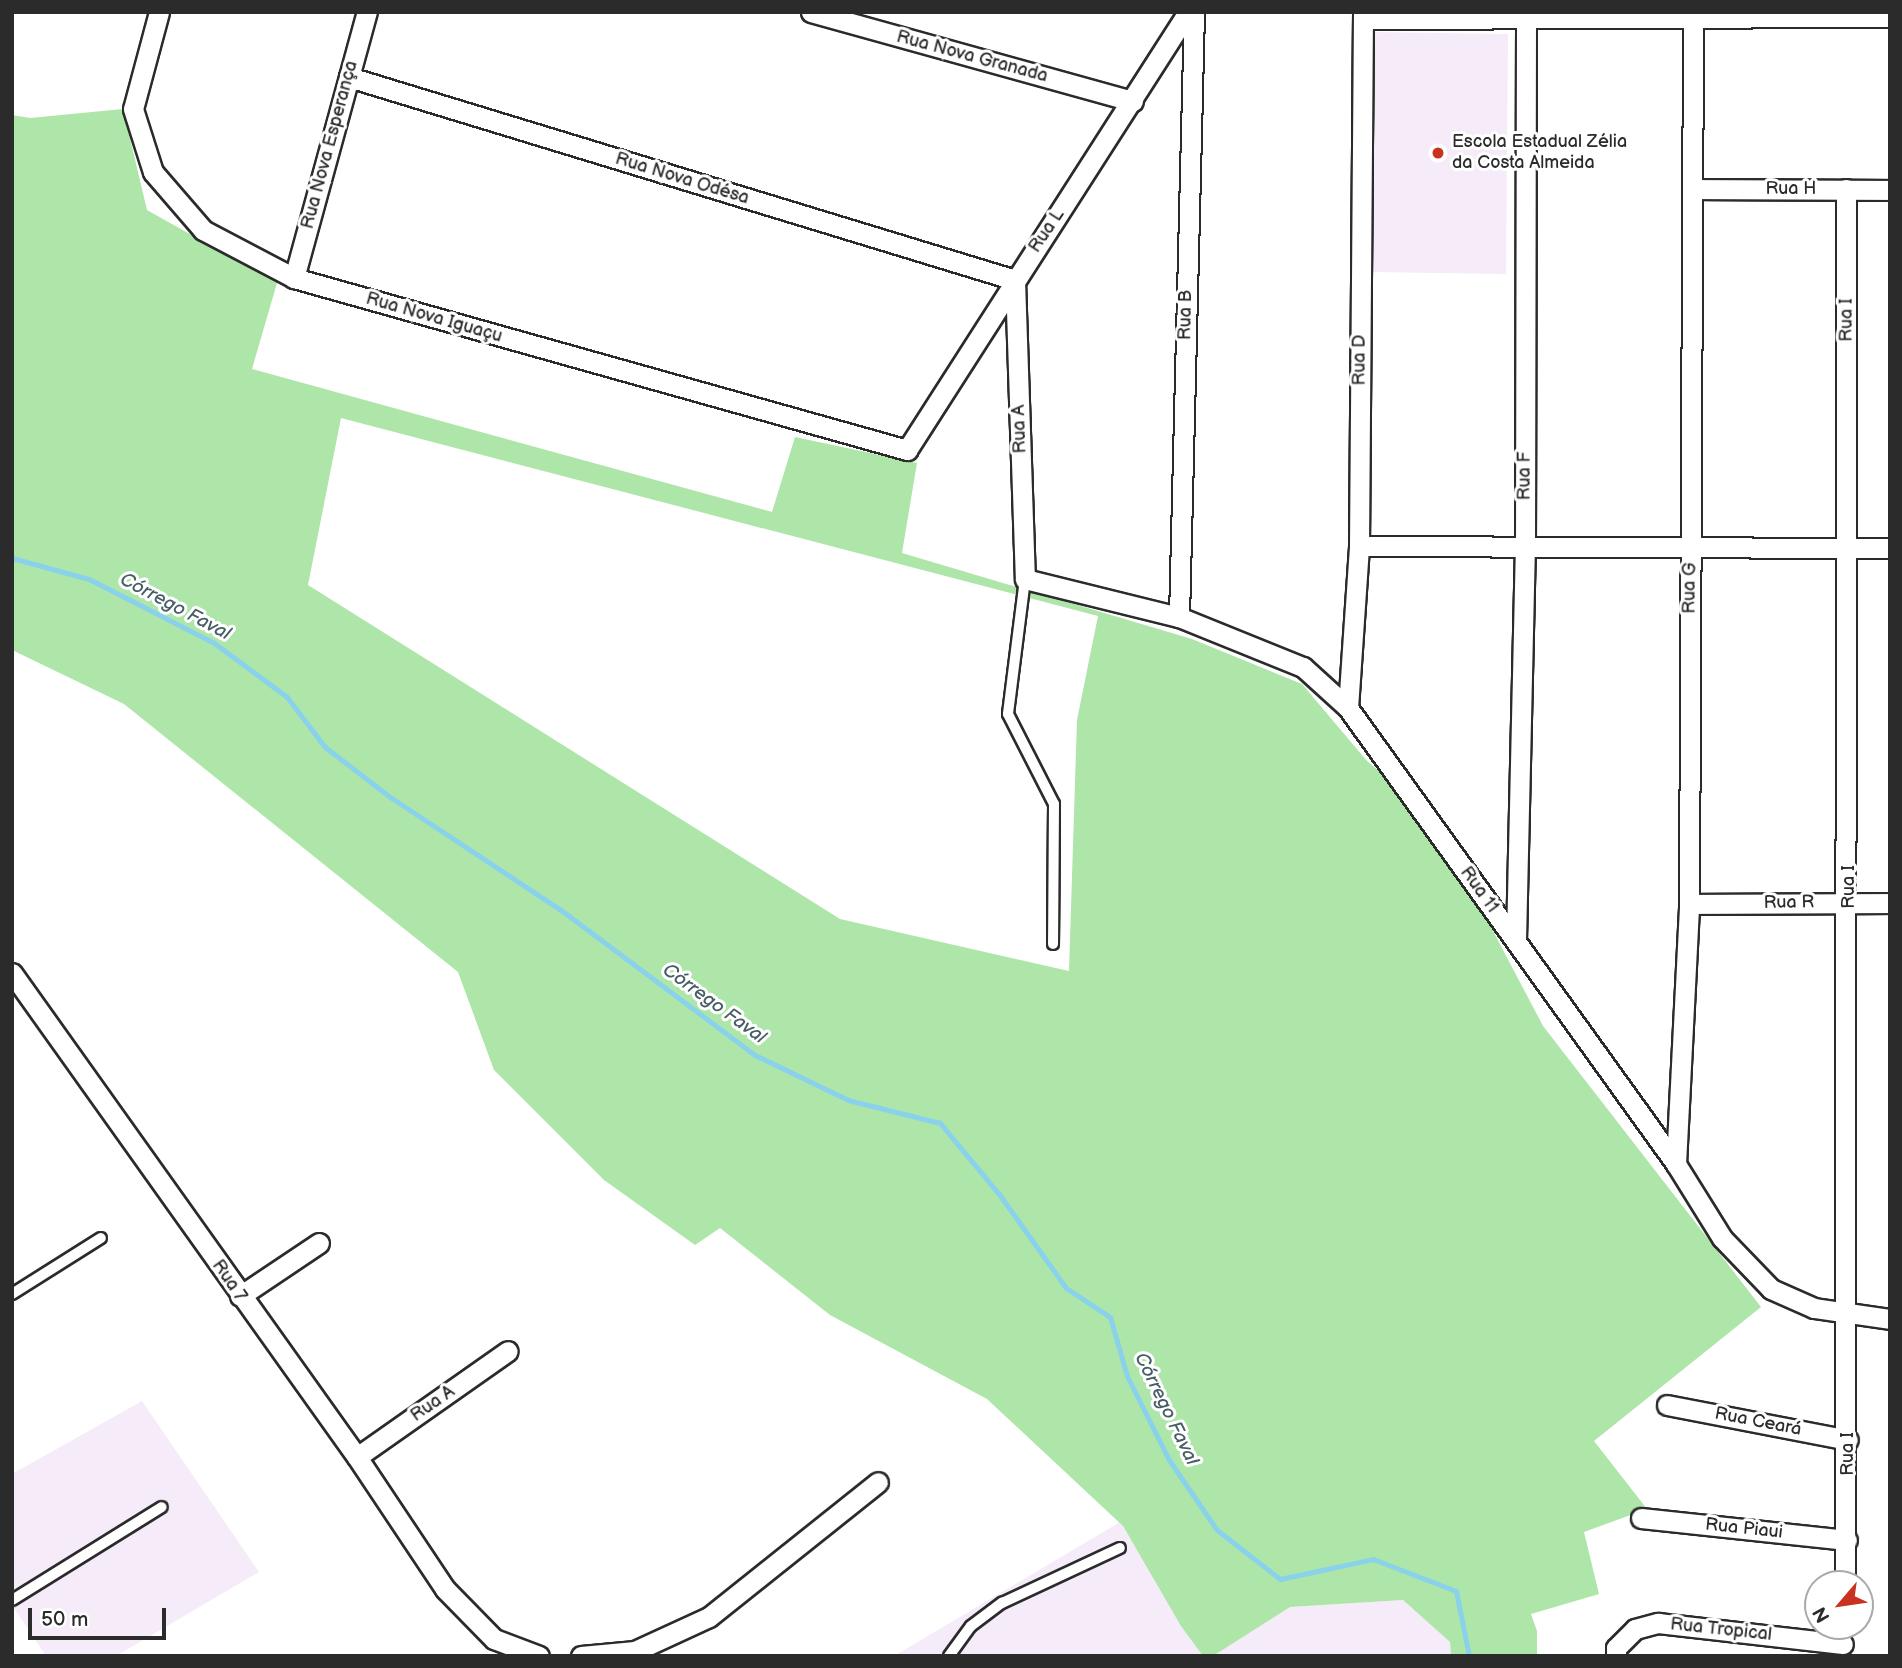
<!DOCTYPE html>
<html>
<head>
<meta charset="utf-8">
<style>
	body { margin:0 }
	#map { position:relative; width:1902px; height:1668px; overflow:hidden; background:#fff; font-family:"Balsamiq Sans",sans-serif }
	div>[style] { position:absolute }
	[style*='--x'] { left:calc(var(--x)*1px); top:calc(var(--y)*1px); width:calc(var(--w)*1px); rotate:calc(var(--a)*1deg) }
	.built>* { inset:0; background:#f6ebf8 }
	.green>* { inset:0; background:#aee5a8 }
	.stream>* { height:5px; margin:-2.5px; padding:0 2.5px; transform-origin:2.5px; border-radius:2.5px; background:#8ad2eb }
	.roads { filter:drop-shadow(2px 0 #2b2b2b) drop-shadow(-2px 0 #2b2b2b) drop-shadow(0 2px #2b2b2b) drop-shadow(0 -2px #2b2b2b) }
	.service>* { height:10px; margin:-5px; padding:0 5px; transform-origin:5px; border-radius:5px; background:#fff }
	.minor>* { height:19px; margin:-9.5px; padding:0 9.5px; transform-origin:9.5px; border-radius:9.5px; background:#fff }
	.dots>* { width:19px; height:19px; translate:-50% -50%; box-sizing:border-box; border:4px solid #fff; border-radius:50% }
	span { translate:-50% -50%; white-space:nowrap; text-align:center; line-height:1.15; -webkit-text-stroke:6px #fff; paint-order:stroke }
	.street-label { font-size:18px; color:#2b2b2b }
	.poi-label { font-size:18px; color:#2b2b2b }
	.left { translate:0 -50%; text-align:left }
	.water-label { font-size:19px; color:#485d65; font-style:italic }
	.frame { position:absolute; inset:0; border:14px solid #2b2b2b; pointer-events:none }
	.north { position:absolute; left:1804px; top:1570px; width:70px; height:70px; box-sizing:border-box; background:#fff; border:2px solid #aaa; border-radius:50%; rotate:241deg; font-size:19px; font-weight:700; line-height:28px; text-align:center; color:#2b2b2b }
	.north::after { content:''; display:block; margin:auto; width:24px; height:32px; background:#c8321e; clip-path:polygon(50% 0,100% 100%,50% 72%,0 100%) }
	.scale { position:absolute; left:28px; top:1608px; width:138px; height:32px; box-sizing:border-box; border:4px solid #2b2b2b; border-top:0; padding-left:9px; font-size:21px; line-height:24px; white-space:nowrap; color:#2b2b2b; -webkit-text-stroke:5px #fff; paint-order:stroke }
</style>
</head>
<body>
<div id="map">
	<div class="built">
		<div style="clip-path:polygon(1368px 32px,1508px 34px,1506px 274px,1370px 272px)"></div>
		<div style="clip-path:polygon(142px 1401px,259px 1572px,116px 1656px,46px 1656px,12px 1605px,12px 1474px)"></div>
		<div style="clip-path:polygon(1120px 1522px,1203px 1656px,894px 1656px)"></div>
		<div style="clip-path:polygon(1403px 1600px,1450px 1642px,1451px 1656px,1213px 1656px,1290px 1607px)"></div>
	</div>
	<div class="green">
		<div style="clip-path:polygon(evenodd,123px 109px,147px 210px,277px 283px,252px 369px,772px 512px,795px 437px,917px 463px,902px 553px,1192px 639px,1302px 684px,1367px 761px,1391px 781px,1471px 889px,1543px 1026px,1761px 1307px,1594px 1441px,1647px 1509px,1584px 1532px,1599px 1594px,1531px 1614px,1537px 1631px,1537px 1656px,1451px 1656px,1450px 1642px,1403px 1600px,1290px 1607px,1213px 1656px,1203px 1656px,1181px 1626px,1123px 1526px,987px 1399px,830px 1315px,720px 1228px,695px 1245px,604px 1180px,494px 1070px,458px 972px,124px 704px,12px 650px,12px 115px,30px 118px,123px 109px,341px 418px,1098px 616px,1077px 720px,1069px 971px,840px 919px,308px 585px,341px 418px)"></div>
	</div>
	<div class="stream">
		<div style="--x:12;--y:558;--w:80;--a:15.3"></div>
		<div style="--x:89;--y:579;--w:140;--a:27.1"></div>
		<div style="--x:214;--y:643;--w:91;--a:36.5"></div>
		<div style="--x:287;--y:697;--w:63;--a:52.8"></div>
		<div style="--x:325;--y:747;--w:82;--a:37.6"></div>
		<div style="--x:390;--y:797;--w:205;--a:33.5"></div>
		<div style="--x:561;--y:910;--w:242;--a:36.8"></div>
		<div style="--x:755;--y:1055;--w:103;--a:25.8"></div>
		<div style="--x:848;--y:1100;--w:95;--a:14"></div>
		<div style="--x:940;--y:1123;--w:92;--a:50.3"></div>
		<div style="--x:999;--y:1194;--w:115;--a:54.5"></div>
		<div style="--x:1066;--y:1288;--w:53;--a:33.4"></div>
		<div style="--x:1110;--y:1317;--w:61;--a:73.9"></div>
		<div style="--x:1127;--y:1376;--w:94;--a:63.4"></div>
		<div style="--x:1169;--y:1460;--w:85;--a:55.6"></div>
		<div style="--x:1217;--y:1530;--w:80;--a:37.9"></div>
		<div style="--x:1280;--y:1579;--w:95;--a:-12.1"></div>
		<div style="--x:1373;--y:1559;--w:89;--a:21.1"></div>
		<div style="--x:1456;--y:1591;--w:66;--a:78.7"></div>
	</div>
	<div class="roads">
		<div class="service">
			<div style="--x:1025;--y:579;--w:136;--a:97.2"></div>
			<div style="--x:1008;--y:714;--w:101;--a:62.9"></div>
			<div style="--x:1054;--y:804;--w:140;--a:90.4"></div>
			<div style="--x:12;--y:1294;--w:105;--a:-32.2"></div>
			<div style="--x:12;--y:1600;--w:176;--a:-31.8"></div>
			<div style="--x:949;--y:1656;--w:37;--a:-54"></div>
			<div style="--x:971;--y:1626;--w:39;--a:-37"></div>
			<div style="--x:1002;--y:1603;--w:130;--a:-25"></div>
		</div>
		<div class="minor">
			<div style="--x:159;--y:12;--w:100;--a:105"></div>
			<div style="--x:133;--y:109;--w:66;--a:72.4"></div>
			<div style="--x:153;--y:172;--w:77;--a:49.2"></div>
			<div style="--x:203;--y:230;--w:103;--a:27.8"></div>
			<div style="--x:294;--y:278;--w:637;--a:15.67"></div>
			<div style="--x:907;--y:450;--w:520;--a:-57.32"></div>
			<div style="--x:811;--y:12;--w:334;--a:15.5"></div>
			<div style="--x:1363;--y:19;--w:527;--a:-0.22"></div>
			<div style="--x:349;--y:77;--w:696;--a:16.95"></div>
			<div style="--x:1692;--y:189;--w:198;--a:0.3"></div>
			<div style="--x:294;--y:278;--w:276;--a:-74.7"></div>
			<div style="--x:1015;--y:280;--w:299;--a:88.1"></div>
			<div style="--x:1025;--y:579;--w:159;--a:13.9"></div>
			<div style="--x:1179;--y:617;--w:134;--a:22"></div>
			<div style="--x:1303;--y:667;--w:61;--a:42.3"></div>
			<div style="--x:1348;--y:708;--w:562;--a:54.27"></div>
			<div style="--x:1676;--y:1164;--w:87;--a:58.1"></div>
			<div style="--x:1722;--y:1238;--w:71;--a:46.1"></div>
			<div style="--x:1771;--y:1289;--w:47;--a:23.8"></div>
			<div style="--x:1814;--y:1308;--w:77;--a:8.2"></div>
			<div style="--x:1359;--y:546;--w:531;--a:0.22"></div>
			<div style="--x:1179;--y:617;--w:605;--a:-88.58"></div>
			<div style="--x:1348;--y:708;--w:162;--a:-86.1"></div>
			<div style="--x:1359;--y:546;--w:534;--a:-89.57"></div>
			<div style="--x:1689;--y:904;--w:201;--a:-0.3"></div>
			<div style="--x:1516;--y:940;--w:393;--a:-88.7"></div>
			<div style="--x:1525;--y:547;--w:535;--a:-89.89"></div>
			<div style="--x:12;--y:973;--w:594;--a:54.52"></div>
			<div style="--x:357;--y:1457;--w:159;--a:56.3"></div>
			<div style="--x:445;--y:1589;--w:70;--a:45.6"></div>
			<div style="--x:494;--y:1639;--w:48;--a:20.7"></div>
			<div style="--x:1676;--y:1164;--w:260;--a:-87.1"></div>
			<div style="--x:1689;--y:904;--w:892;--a:-89.74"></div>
			<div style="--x:240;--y:1296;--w:95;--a:-33.9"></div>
			<div style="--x:1667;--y:1405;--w:184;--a:10.9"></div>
			<div style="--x:357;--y:1457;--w:184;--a:-35.1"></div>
			<div style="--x:1641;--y:1518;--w:207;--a:6.1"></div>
			<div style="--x:1845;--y:1584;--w:1395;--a:-89.96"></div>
			<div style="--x:581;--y:1656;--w:54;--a:-5.3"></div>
			<div style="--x:635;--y:1651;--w:81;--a:-24.7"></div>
			<div style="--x:709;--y:1617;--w:216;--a:-38.6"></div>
			<div style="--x:1616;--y:1656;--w:8;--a:-90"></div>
			<div style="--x:1616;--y:1648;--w:27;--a:-45"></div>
			<div style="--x:1635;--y:1629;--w:24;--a:-15"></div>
			<div style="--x:1658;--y:1623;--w:186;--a:6.5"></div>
		</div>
	</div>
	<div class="dots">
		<div style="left:1438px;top:153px;background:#c8321e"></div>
	</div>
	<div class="street-label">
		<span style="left:972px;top:57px;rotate:15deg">Rua Nova Granada</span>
		<span style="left:330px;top:145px;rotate:-75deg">Rua Nova Esperança</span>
		<span style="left:682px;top:179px;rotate:17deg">Rua Nova Odésa</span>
		<span style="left:1791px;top:189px">Rua H</span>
		<span style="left:1047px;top:231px;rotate:-56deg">Rua L</span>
		<span style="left:1186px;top:315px;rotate:-89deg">Rua B</span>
		<span style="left:434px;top:318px;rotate:16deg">Rua Nova Iguaçu</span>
		<span style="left:1847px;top:320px;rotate:-90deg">Rua I</span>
		<span style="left:1360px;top:360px;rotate:-90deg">Rua D</span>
		<span style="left:1020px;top:429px;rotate:-92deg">Rua A</span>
		<span style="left:1525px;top:476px;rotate:-90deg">Rua F</span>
		<span style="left:1690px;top:588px;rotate:-90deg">Rua G</span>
		<span style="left:1849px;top:887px;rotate:-90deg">Rua I</span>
		<span style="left:1479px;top:890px;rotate:54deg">Rua 11</span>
		<span style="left:1789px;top:903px;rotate:-1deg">Rua R</span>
		<span style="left:229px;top:1281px;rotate:55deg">Rua 7</span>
		<span style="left:433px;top:1404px;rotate:-35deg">Rua A</span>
		<span style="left:1758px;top:1422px;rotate:11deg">Rua Ceará</span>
		<span style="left:1848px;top:1454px;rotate:-90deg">Rua I</span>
		<span style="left:1744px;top:1529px;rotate:6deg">Rua Piaui</span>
		<span style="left:1721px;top:1630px;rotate:6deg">Rua Tropical</span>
	</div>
	<div class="poi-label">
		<span class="left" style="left:1452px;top:153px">Escola Estadual Zélia<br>da Costa Almeida</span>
	</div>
	<div class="water-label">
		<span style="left:175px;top:607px;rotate:28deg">Córrego Faval</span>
		<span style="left:714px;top:1004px;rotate:36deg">Córrego Faval</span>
		<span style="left:1166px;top:1409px;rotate:64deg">Córrego Faval</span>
	</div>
	<div class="frame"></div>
	<div class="north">N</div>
	<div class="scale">50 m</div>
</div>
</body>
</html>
